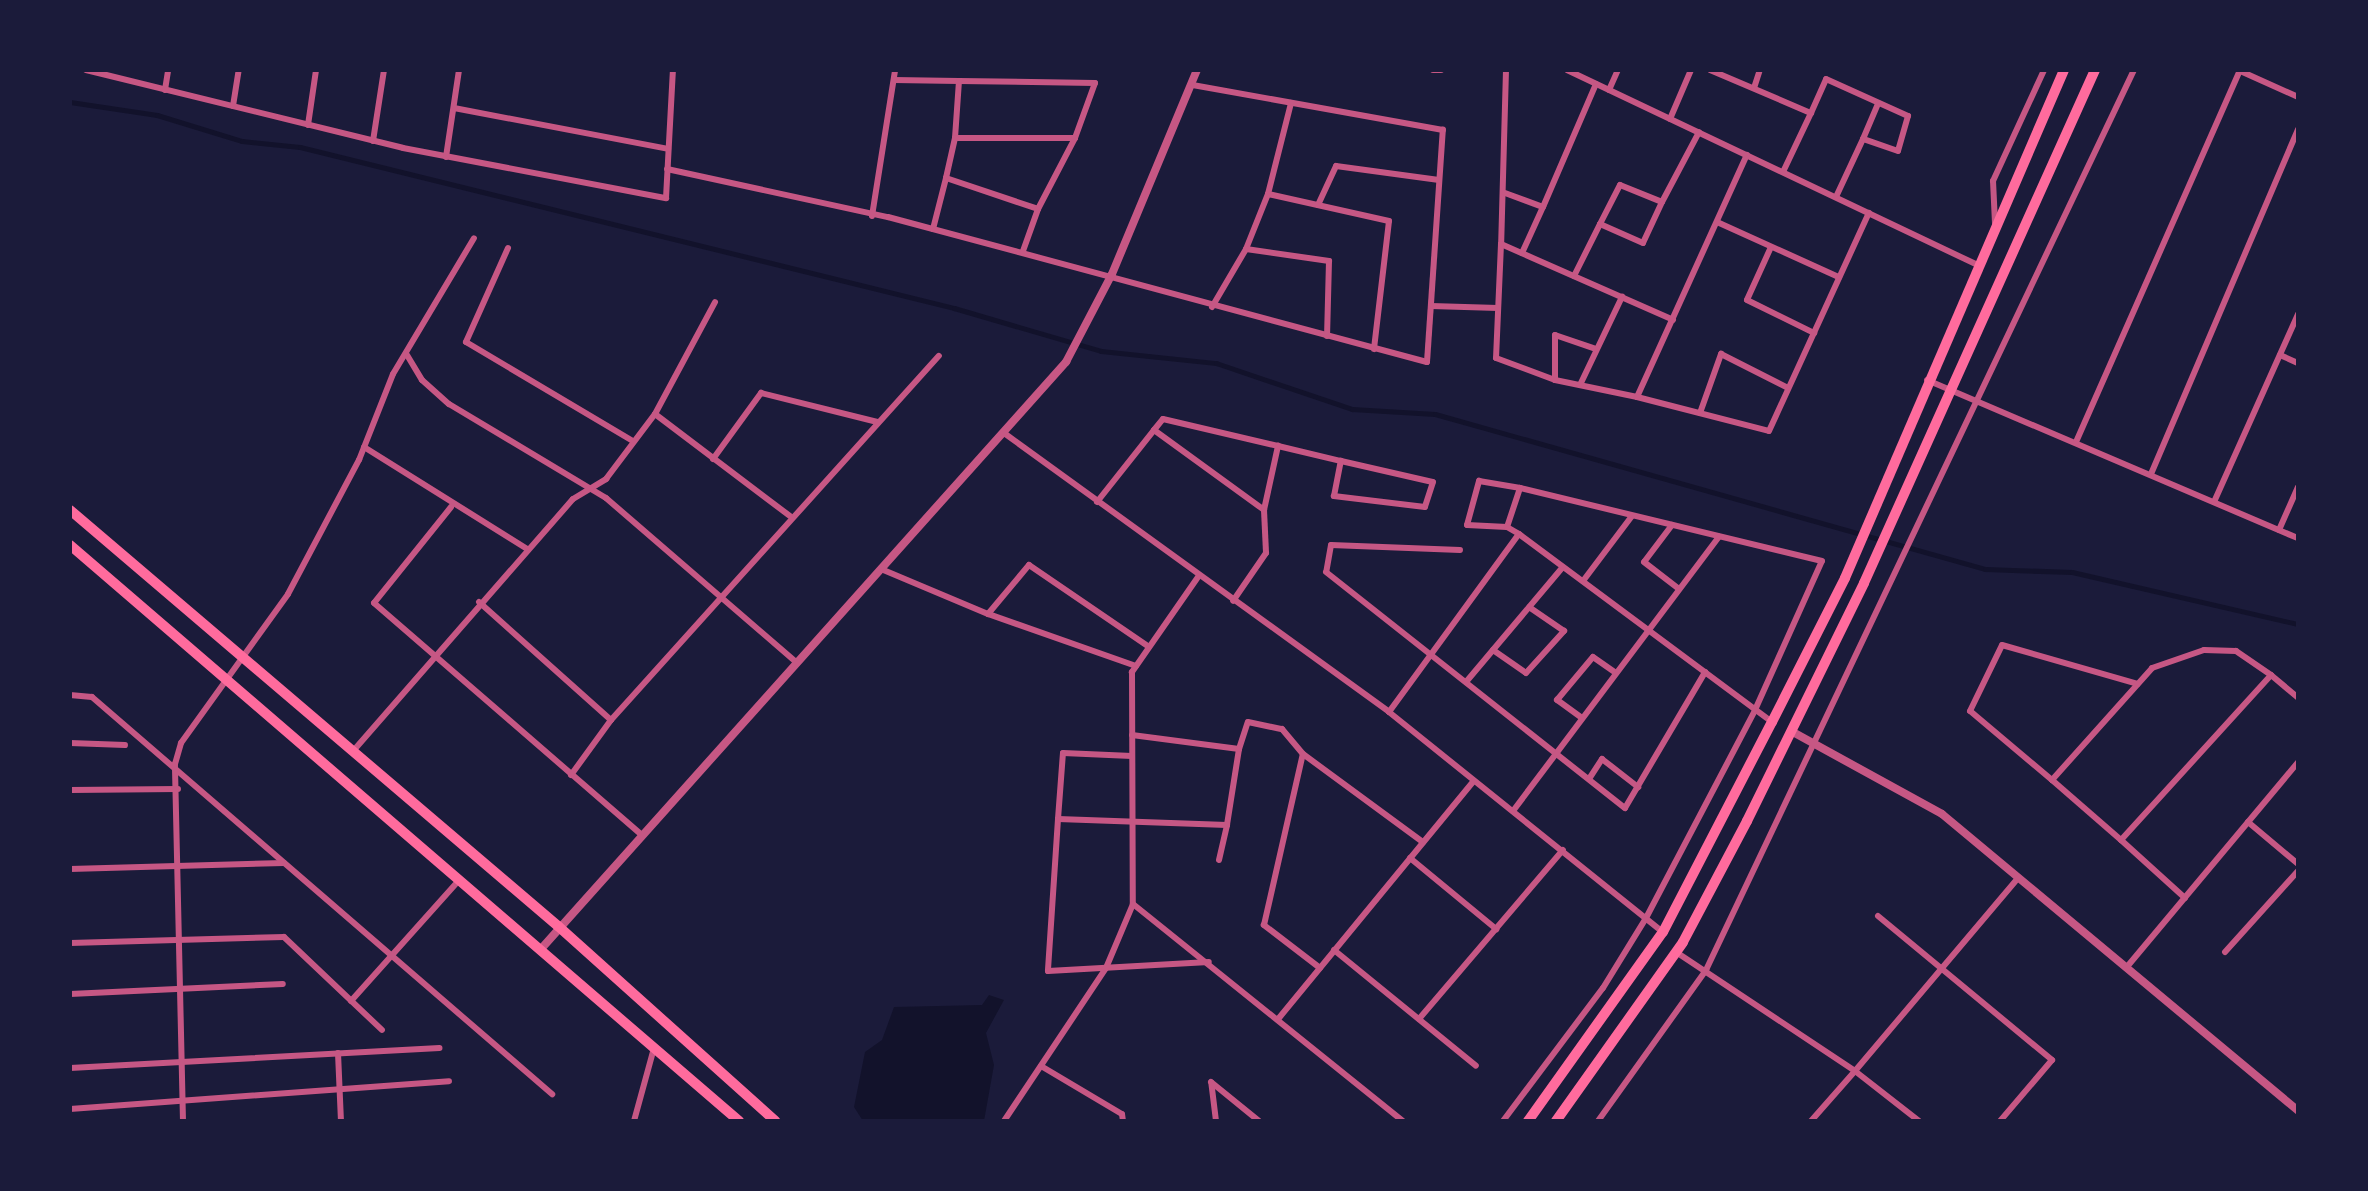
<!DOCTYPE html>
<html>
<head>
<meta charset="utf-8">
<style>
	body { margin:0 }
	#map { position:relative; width:2368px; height:1191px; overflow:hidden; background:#1b1b3a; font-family:Literata,serif }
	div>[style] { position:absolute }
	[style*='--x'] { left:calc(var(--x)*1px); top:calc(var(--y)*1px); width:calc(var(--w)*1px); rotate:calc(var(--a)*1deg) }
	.water>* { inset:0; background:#12122b }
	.stream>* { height:5px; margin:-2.5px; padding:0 2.5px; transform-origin:2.5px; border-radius:2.5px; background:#12122b }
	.minor>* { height:6px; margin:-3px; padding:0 3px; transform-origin:3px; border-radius:3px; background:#c65784 }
	.tertiary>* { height:8px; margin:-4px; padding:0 4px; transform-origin:4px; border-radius:4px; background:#c65784 }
	.primary>* { height:10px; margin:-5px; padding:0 5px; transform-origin:5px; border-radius:5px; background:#ff6b9d }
	.trunk>* { height:10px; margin:-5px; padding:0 5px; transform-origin:5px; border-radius:5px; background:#ff6b9d }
	span { translate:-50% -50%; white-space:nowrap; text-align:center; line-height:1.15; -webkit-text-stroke:8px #1b1b3a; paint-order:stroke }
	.frame { position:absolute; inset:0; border:72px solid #1b1b3a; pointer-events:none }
</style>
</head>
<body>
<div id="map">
	<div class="water">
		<div style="clip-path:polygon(989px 995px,1004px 1000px,986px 1033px,994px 1065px,984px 1121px,863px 1121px,854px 1107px,865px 1052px,882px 1040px,894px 1007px,982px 1005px)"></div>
	</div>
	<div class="stream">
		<div style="--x:70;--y:102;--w:88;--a:8.5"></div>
		<div style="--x:157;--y:115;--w:89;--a:17"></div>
		<div style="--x:242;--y:141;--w:58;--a:5.9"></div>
		<div style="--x:300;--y:147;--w:674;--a:13.83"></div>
		<div style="--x:954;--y:308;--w:153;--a:16.3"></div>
		<div style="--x:1101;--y:351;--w:116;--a:6"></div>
		<div style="--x:1216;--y:363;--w:144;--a:18.7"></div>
		<div style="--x:1352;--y:409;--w:83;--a:3.4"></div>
		<div style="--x:1435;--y:414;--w:571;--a:15.74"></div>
		<div style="--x:1985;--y:569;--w:87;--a:2"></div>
		<div style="--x:2072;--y:572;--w:232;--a:13"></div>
	</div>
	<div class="minor">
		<div style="--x:86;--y:70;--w:326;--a:13.8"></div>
		<div style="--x:403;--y:148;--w:268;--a:10.8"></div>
		<div style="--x:666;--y:198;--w:128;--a:-86.9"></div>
		<div style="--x:1433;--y:70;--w:8;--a:0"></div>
		<div style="--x:1506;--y:70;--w:174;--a:91.6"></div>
		<div style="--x:1501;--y:244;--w:188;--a:23.8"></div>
		<div style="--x:1567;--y:70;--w:453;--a:25.4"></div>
		<div style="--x:1710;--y:70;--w:110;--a:23.1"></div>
		<div style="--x:1811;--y:113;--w:37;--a:-66"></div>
		<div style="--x:1826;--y:79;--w:90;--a:24.3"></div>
		<div style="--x:1908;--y:116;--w:36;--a:106"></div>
		<div style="--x:1898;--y:151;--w:37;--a:-161"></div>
		<div style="--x:1863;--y:139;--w:64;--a:115"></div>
		<div style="--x:2238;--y:70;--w:66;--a:24.2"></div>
		<div style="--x:894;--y:80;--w:65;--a:0.9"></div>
		<div style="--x:959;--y:81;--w:136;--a:0.8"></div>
		<div style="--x:1095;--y:83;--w:59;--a:110"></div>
		<div style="--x:1075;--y:138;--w:120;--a:180"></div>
		<div style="--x:955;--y:138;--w:57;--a:-86"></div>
		<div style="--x:1754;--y:88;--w:19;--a:-72"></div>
		<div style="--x:165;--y:90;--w:20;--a:-81"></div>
		<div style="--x:1609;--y:90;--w:22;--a:-66"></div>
		<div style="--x:233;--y:106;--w:36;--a:-81"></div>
		<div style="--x:454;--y:108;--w:218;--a:10.8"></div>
		<div style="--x:1670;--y:119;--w:53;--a:-66.8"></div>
		<div style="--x:308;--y:125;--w:56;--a:-81.7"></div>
		<div style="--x:955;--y:138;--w:41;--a:102.7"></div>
		<div style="--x:946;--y:178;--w:97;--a:18.6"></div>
		<div style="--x:1038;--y:209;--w:80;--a:-62.5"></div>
		<div style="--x:1863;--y:139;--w:39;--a:-67"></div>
		<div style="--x:373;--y:141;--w:72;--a:-81.2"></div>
		<div style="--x:446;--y:157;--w:88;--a:-81.5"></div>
		<div style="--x:667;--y:169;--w:226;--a:12.3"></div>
		<div style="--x:888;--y:217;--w:558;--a:15.06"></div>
		<div style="--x:1427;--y:362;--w:233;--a:-86.1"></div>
		<div style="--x:1443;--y:130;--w:253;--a:-169.8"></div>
		<div style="--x:1783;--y:172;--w:65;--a:-64.6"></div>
		<div style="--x:1505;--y:193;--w:40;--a:20.2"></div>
		<div style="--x:1543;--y:207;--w:134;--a:-66.7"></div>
		<div style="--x:1268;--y:194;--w:124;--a:12.6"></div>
		<div style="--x:1389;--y:221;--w:129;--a:96.7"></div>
		<div style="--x:1662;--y:202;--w:79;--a:-62.1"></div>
		<div style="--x:1318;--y:205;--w:43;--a:-65.2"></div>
		<div style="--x:1336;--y:166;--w:104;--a:7.7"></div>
		<div style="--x:872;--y:216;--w:148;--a:-81"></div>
		<div style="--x:1717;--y:222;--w:134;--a:24.3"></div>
		<div style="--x:1995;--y:223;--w:42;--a:-92.7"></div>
		<div style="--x:1993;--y:181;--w:122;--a:-65.3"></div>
		<div style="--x:933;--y:229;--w:53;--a:-75.7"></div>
		<div style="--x:1501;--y:244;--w:114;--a:92.5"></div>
		<div style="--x:1496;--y:358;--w:63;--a:20.4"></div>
		<div style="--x:1555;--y:380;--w:84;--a:11.7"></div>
		<div style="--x:1637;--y:397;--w:266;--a:-65.6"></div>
		<div style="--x:1771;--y:247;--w:58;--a:114.4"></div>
		<div style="--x:1747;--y:300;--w:75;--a:26.2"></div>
		<div style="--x:508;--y:248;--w:103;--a:114.1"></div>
		<div style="--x:466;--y:342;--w:194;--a:30.7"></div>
		<div style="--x:1246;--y:249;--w:59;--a:-68.2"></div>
		<div style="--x:1268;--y:194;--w:94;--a:-75.8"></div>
		<div style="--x:1023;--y:251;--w:45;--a:-70.3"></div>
		<div style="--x:1522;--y:253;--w:51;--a:-65.5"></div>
		<div style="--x:1574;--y:276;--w:58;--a:-63.4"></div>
		<div style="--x:1600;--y:224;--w:44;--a:-62.9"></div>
		<div style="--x:1620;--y:185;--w:45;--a:22"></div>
		<div style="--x:1662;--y:202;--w:45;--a:114.9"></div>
		<div style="--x:1643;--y:243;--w:47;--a:-156.2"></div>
		<div style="--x:1431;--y:306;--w:67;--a:1.7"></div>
		<div style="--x:1212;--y:307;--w:67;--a:-59.6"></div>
		<div style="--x:1246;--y:249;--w:84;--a:8.2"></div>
		<div style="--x:1329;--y:261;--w:75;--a:91.5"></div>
		<div style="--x:407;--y:355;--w:29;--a:59"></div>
		<div style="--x:422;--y:380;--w:36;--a:42"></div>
		<div style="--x:449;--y:404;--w:183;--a:30.9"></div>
		<div style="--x:606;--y:498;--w:251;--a:40.8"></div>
		<div style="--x:2280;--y:355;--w:20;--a:24"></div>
		<div style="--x:1555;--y:380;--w:45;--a:-90"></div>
		<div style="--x:1555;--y:335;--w:43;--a:18.9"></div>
		<div style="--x:1927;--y:380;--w:403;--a:23.1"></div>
		<div style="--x:1580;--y:385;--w:98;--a:-64.5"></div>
		<div style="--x:1637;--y:397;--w:136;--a:14.4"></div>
		<div style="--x:1769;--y:431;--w:240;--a:-65.4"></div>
		<div style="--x:1700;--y:413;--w:63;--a:-70.4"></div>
		<div style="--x:1721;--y:354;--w:75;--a:26.9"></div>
		<div style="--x:655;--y:414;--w:169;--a:37.1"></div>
		<div style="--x:1154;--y:430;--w:14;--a:-51"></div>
		<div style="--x:1163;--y:419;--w:118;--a:13.2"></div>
		<div style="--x:1278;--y:446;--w:65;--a:13.4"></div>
		<div style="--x:1341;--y:461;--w:94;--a:12.9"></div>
		<div style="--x:1433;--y:482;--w:26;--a:108"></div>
		<div style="--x:1425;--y:507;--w:92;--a:-173.1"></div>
		<div style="--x:1334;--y:496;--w:36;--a:-79"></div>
		<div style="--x:1004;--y:433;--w:475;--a:35.9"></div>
		<div style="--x:1389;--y:712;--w:351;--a:38.8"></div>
		<div style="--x:2076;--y:442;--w:406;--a:-66.2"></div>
		<div style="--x:364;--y:447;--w:192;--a:32"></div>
		<div style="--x:713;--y:459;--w:82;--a:-54"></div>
		<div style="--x:761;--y:393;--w:120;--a:14"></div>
		<div style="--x:2151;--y:474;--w:375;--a:-66.9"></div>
		<div style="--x:1097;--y:502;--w:92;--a:-51.6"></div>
		<div style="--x:1154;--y:430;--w:136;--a:36"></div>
		<div style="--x:1264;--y:510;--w:43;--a:87.3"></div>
		<div style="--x:1266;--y:553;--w:58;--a:124.5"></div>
		<div style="--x:2214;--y:502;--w:206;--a:-65.9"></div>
		<div style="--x:451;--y:507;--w:123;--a:128.7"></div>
		<div style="--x:374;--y:603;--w:353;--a:40.9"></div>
		<div style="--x:1264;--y:510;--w:66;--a:-77.7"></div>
		<div style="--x:1672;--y:525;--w:46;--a:127.1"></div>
		<div style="--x:1644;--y:562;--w:44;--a:37.6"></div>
		<div style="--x:1507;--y:527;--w:40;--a:-177.1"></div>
		<div style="--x:1467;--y:525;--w:46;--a:-74.7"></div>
		<div style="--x:1479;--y:481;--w:42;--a:9.7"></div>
		<div style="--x:2279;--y:530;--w:47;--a:-66.2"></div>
		<div style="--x:1460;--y:550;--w:129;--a:-177.8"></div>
		<div style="--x:1331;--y:545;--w:27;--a:100"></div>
		<div style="--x:1326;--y:572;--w:381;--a:38.3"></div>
		<div style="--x:1625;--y:808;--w:158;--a:-59.5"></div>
		<div style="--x:881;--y:569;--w:116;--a:22.8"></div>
		<div style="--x:1198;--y:577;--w:116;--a:124.8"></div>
		<div style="--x:1132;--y:672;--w:232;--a:89.8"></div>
		<div style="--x:1133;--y:904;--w:346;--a:38.8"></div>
		<div style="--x:1583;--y:581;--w:81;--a:-53"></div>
		<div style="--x:479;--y:602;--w:177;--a:41.8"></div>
		<div style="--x:1493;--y:650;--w:40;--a:34.9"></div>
		<div style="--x:1526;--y:673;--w:57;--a:-47.9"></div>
		<div style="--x:1564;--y:631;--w:42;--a:-145.6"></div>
		<div style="--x:1136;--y:666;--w:157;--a:-160.6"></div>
		<div style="--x:988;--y:614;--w:64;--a:-50.1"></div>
		<div style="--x:1029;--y:565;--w:145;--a:34.3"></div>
		<div style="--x:1466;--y:682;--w:150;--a:-49.9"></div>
		<div style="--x:70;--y:695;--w:22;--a:5"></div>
		<div style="--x:92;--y:697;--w:608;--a:40.8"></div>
		<div style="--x:1389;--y:712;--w:220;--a:-53.9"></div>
		<div style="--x:1519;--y:534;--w:315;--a:36.6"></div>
		<div style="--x:1582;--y:718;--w:31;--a:-144"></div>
		<div style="--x:1557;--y:700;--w:56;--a:-50.1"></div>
		<div style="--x:1593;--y:657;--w:28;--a:35"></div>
		<div style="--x:1132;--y:735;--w:108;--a:7.5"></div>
		<div style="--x:1239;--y:749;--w:77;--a:99"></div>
		<div style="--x:1227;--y:825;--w:169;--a:-178"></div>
		<div style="--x:1058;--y:819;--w:66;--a:-85.7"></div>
		<div style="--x:1063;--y:753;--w:69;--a:2.5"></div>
		<div style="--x:70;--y:743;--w:55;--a:2.1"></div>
		<div style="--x:1239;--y:749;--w:28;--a:-72"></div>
		<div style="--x:1248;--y:722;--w:35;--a:12"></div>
		<div style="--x:1282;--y:729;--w:33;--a:50"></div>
		<div style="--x:354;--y:750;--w:333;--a:-48.9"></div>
		<div style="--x:573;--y:499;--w:39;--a:-31"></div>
		<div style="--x:606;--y:479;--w:81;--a:-53"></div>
		<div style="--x:655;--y:414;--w:127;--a:-61.8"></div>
		<div style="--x:571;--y:775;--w:68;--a:-54"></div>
		<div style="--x:611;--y:720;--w:490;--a:-48"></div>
		<div style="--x:1589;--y:779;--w:24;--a:-57"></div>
		<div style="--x:1602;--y:759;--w:46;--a:37.9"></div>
		<div style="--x:2052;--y:780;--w:107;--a:-139.9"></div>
		<div style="--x:1970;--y:711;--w:73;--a:-64.1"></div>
		<div style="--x:2002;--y:645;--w:141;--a:16"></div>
		<div style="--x:70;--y:790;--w:108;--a:-0.5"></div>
		<div style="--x:1513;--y:811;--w:343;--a:-53.1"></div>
		<div style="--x:1058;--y:819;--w:152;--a:93.8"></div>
		<div style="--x:1048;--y:971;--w:161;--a:-3.2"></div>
		<div style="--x:2248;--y:822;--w:65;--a:40"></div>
		<div style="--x:2121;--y:840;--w:91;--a:-139"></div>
		<div style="--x:2052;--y:780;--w:150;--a:-48.2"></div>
		<div style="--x:2152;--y:668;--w:55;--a:-19.1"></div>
		<div style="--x:2204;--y:650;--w:32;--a:2"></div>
		<div style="--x:2236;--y:651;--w:42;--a:34.4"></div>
		<div style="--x:1410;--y:858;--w:112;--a:39.5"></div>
		<div style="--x:1219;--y:860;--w:36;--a:-77"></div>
		<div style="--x:70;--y:869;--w:214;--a:-1.6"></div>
		<div style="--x:2185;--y:898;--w:86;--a:-137.8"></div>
		<div style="--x:2121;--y:840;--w:223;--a:-47.7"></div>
		<div style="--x:2271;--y:675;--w:35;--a:40"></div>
		<div style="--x:1878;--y:916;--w:226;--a:39.6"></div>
		<div style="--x:2052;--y:1060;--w:80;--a:130.4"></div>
		<div style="--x:70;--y:943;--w:214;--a:-1.6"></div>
		<div style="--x:284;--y:937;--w:135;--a:43.5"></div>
		<div style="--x:1334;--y:950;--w:183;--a:39.2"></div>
		<div style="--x:1676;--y:952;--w:215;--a:33.6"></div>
		<div style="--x:1855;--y:1071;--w:253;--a:-49.8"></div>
		<div style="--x:2225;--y:952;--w:109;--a:-48"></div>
		<div style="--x:1320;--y:968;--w:71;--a:-142.5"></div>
		<div style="--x:1264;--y:925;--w:175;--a:-77.2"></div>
		<div style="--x:1303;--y:754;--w:149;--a:36.3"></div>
		<div style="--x:2126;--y:968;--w:268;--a:-50.1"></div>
		<div style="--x:70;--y:994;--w:213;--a:-2.7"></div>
		<div style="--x:351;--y:1001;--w:162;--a:-48.2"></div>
		<div style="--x:1279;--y:1018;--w:307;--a:-50.6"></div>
		<div style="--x:1419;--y:1019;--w:222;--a:-49.6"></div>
		<div style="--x:338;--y:1053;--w:68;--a:87.5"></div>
		<div style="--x:1041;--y:1066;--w:94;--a:30.7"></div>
		<div style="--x:1122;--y:1114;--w:7;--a:82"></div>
		<div style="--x:70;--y:1068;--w:370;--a:-3.1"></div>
		<div style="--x:70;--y:1109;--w:380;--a:-4.2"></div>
		<div style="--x:183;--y:1121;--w:357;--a:-91.3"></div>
		<div style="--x:175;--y:764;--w:22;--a:-74"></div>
		<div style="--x:181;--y:743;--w:183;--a:-54.3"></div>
		<div style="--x:288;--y:594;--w:152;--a:-62.1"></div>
		<div style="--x:359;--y:460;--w:92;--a:-68.4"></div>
		<div style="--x:393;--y:374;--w:158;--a:-59.2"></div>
		<div style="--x:634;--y:1121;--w:76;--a:-74.7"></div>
		<div style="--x:1004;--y:1121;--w:184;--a:-56.3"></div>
		<div style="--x:1106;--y:968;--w:69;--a:-67.1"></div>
		<div style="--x:1216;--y:1121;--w:39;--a:-97"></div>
		<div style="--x:1211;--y:1082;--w:62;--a:39.1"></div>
		<div style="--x:1503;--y:1121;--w:166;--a:-53.1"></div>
		<div style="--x:1603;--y:988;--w:82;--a:-58.4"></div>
		<div style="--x:1646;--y:918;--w:235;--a:-62.3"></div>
		<div style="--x:1755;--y:710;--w:163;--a:-65.8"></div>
		<div style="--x:1822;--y:561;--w:311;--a:-166.4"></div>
		<div style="--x:1520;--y:488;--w:41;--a:108.4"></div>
		<div style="--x:1507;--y:527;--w:14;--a:30"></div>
		<div style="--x:1598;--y:1121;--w:186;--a:-54.4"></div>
		<div style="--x:1706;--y:970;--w:997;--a:-64.57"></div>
		<div style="--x:1811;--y:1121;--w:67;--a:-48.7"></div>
		<div style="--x:1855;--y:1071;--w:81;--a:38"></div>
	</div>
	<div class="tertiary">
		<div style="--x:1791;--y:731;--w:172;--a:28.8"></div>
		<div style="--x:1942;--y:814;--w:464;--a:39.8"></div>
		<div style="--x:541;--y:949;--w:788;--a:-48.19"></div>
		<div style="--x:1066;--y:362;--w:99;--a:-62.4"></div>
		<div style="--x:1112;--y:274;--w:221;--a:-67.4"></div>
	</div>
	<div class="primary">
		<div style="--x:70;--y:510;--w:641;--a:40.45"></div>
		<div style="--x:558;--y:926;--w:292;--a:41.9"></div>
		<div style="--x:70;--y:545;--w:883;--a:40.73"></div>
	</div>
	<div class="trunk">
		<div style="--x:1528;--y:1121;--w:232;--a:-54.5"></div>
		<div style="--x:1663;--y:932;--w:237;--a:-62.6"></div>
		<div style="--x:1772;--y:722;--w:161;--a:-63.1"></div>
		<div style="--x:1845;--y:578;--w:553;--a:-66.68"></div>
		<div style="--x:1556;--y:1121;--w:219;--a:-54.6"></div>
		<div style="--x:1683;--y:942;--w:137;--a:-62.1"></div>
		<div style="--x:1747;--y:821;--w:265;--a:-63.8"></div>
		<div style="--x:1864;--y:583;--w:563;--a:-65.76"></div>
	</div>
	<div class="frame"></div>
</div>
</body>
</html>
